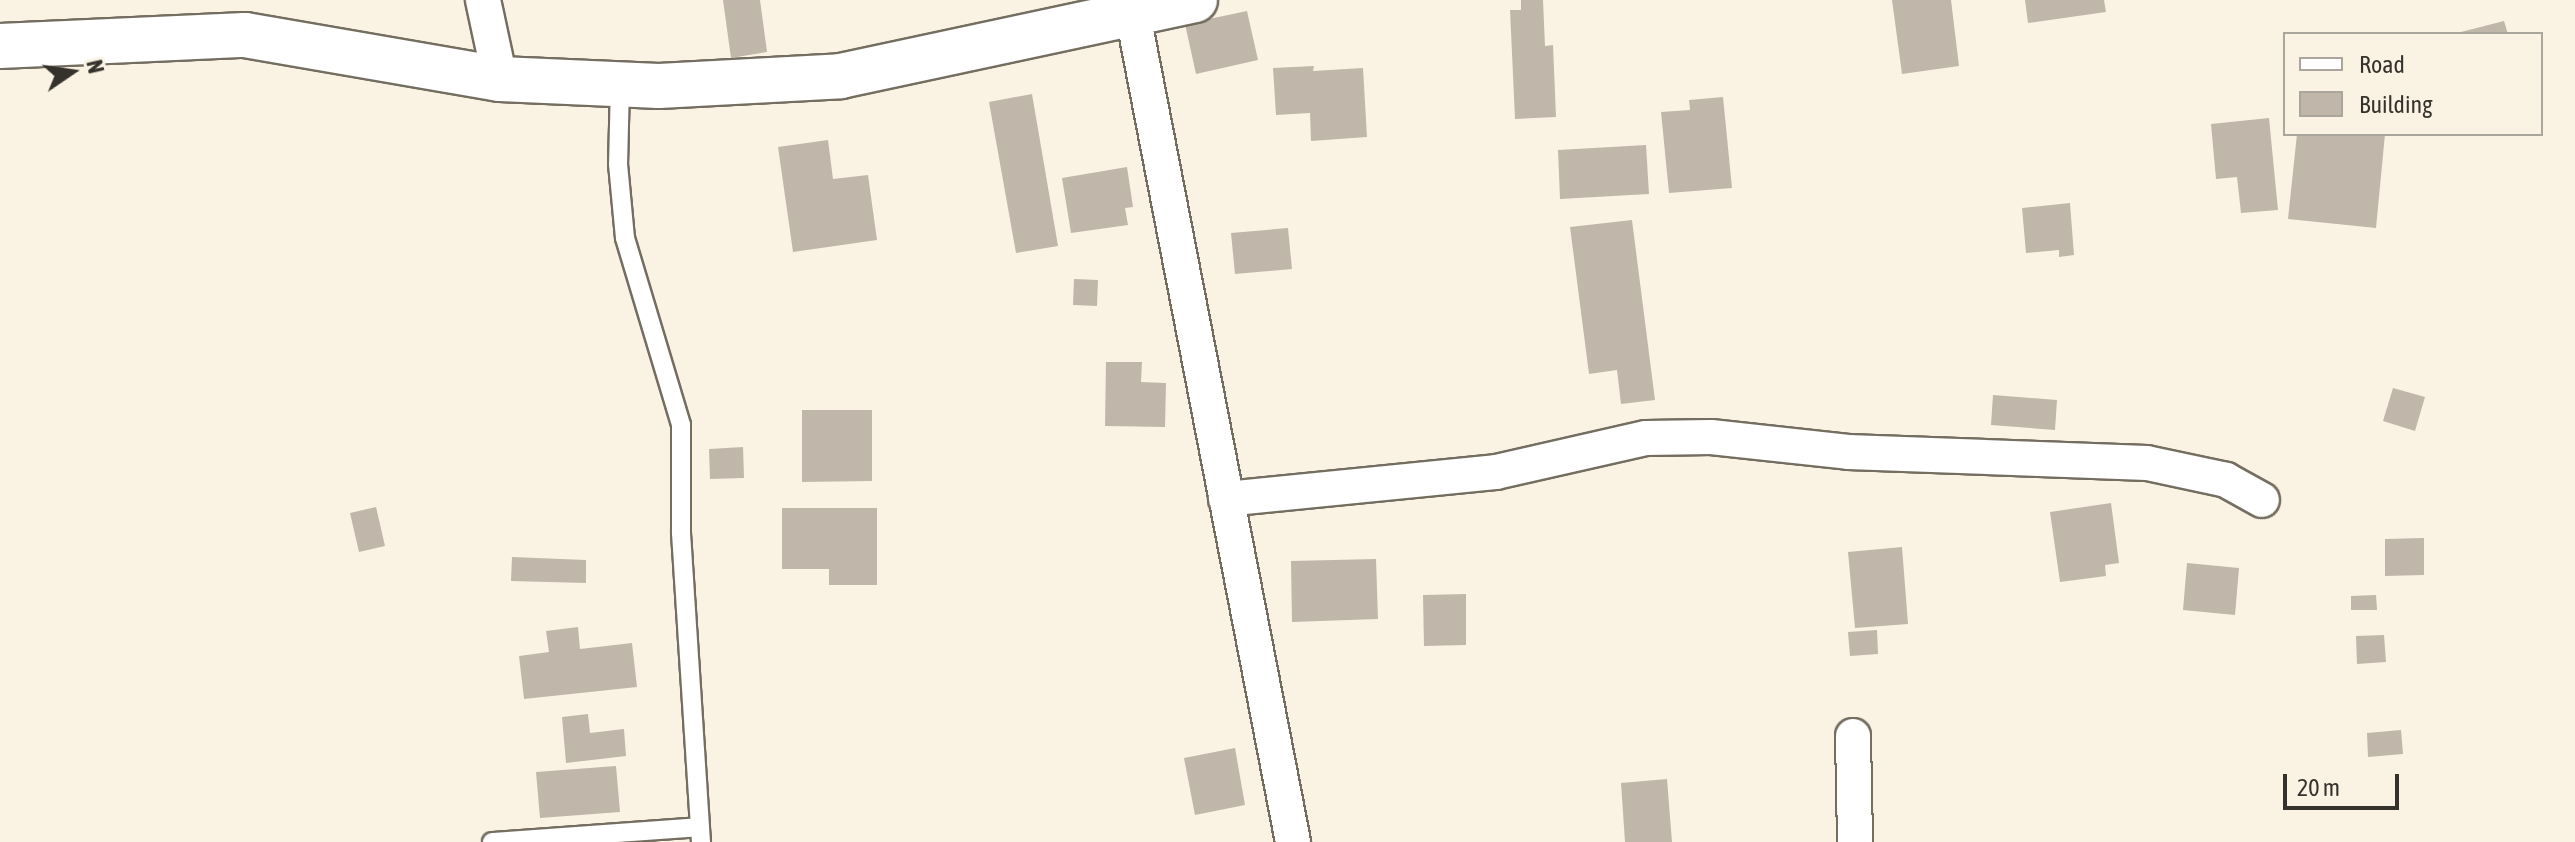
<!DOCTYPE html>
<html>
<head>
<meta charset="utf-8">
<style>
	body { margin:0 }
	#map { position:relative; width:2575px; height:842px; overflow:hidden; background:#faf3e4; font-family:"Asap Condensed",sans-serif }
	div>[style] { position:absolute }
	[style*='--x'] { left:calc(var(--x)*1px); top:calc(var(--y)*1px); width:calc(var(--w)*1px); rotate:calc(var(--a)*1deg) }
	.building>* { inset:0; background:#c0b7aa }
	.roads { filter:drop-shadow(2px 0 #746e61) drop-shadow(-2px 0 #746e61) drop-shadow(0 2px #746e61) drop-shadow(0 -2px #746e61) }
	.service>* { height:18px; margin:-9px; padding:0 9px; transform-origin:9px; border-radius:9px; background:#fff }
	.minor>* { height:34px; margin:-17px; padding:0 17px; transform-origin:17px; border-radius:17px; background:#fff }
	.tertiary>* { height:44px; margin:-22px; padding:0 22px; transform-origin:22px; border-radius:22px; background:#fff }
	span { translate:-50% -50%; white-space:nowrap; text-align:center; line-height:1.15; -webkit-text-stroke:6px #faf3e4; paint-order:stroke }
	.legend { position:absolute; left:2283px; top:32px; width:260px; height:104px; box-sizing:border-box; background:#faf3e4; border:2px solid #aba69b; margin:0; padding:10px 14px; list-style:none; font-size:24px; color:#35322d }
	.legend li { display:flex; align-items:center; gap:16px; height:40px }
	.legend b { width:40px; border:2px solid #aba69b }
	.north { position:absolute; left:32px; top:32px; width:80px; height:80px; -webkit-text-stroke:6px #faf3e4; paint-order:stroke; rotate:77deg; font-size:22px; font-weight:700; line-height:32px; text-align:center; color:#35322d }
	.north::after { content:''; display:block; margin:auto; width:28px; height:36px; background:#35322d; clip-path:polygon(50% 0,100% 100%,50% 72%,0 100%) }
	.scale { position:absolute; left:2283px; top:774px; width:116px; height:36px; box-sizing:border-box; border:4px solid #35322d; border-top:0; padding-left:10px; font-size:24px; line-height:28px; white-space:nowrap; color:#35322d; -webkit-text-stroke:6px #faf3e4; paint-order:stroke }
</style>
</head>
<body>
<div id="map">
	<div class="building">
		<div style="clip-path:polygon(723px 0,760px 0,767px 52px,731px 58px)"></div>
		<div style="clip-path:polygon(1521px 0,1543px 0,1545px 46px,1553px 45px,1556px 117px,1515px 119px,1510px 10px,1521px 10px)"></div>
		<div style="clip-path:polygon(1892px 0,1951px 0,1959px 66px,1902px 74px)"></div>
		<div style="clip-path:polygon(2025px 0,2104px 0,2106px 12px,2028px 23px)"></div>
		<div style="clip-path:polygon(1247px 11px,1258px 60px,1196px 74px,1185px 24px)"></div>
		<div style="clip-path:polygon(2504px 21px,2508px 34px,2457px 34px,2457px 33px)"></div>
		<div style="clip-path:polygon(1314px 66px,1313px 71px,1363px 68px,1367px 137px,1311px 141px,1310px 113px,1276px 115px,1273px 68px)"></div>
		<div style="clip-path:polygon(1032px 94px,1058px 246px,1016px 253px,989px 102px)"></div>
		<div style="clip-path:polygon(1723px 97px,1732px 188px,1669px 193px,1661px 112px,1690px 110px,1689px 100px)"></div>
		<div style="clip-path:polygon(2269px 118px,2278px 210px,2241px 213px,2237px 177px,2216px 179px,2211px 124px)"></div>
		<div style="clip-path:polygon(2297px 134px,2385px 134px,2376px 228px,2288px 219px)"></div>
		<div style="clip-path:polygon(828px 140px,833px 179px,868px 175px,877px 240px,793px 252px,778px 147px)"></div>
		<div style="clip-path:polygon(1646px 145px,1649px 194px,1560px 199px,1558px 150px)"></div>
		<div style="clip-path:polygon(1127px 167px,1133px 207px,1125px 208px,1128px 225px,1071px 233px,1062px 178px)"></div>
		<div style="clip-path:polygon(2070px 203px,2074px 255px,2059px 257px,2059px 250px,2026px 253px,2022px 208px)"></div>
		<div style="clip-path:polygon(1632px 220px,1655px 400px,1621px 404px,1617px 370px,1589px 374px,1570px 227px)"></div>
		<div style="clip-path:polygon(1288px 228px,1292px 269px,1235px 274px,1231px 233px)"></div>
		<div style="clip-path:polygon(1074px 279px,1098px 280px,1097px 306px,1073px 305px)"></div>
		<div style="clip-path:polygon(1106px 362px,1142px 362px,1141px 382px,1166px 383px,1165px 427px,1105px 426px)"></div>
		<div style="clip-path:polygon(2393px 388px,2425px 397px,2415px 431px,2383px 421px)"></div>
		<div style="clip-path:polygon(1993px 395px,2057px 400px,2055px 430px,1991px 425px)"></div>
		<div style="clip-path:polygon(802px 410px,872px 410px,872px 481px,802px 482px)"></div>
		<div style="clip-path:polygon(743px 447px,744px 478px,710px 479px,709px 449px)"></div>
		<div style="clip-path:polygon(2111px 503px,2119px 563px,2105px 565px,2106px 576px,2060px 582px,2050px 512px)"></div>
		<div style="clip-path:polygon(376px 507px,385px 546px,359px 552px,350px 513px)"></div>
		<div style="clip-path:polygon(782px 508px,877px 508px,877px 585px,829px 585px,829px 569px,782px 569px)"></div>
		<div style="clip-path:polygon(2424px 538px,2424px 575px,2385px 576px,2385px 539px)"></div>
		<div style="clip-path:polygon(1902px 547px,1908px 624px,1855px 628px,1848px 552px)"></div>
		<div style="clip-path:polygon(512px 557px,586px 560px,586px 583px,511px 581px)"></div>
		<div style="clip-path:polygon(1376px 559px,1378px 619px,1292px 622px,1291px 561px)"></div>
		<div style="clip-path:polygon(2187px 563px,2239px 568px,2235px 615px,2183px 610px)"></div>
		<div style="clip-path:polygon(1466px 594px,1466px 645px,1424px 646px,1423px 595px)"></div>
		<div style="clip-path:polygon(2376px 595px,2377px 610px,2351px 610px,2351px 596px)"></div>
		<div style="clip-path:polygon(578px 627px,580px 649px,632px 643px,637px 687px,524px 699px,519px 656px,549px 652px,546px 631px)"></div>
		<div style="clip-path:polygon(1877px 630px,1878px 654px,1850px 656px,1848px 632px)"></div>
		<div style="clip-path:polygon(2384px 635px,2386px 662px,2357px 664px,2356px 636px)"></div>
		<div style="clip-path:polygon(588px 714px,590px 733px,624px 729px,626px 756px,566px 763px,562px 717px)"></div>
		<div style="clip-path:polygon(2401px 730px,2403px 754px,2368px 757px,2367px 733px)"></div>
		<div style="clip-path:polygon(1235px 748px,1245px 805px,1195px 815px,1184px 758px)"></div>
		<div style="clip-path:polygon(616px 766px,620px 812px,540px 818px,536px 772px)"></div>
		<div style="clip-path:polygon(1667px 779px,1672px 842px,1625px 842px,1621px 783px)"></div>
	</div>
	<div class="roads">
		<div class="service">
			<div style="--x:620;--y:84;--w:80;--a:91.4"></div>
			<div style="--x:618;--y:164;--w:74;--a:84.6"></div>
			<div style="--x:625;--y:238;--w:195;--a:73.3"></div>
			<div style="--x:681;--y:425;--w:108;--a:90"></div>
			<div style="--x:681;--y:533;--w:310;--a:86.3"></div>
			<div style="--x:492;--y:842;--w:208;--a:-4.1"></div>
		</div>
		<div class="minor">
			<div style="--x:483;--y:0;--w:81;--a:77.9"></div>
			<div style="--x:1130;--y:0;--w:858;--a:79.04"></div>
			<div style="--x:1226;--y:499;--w:271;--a:-5.7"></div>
			<div style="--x:1496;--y:472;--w:154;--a:-12.8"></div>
			<div style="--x:1646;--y:438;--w:65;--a:-0.9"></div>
			<div style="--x:1711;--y:437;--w:138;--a:6.2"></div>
			<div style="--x:1848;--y:452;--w:299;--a:2.1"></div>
			<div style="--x:2147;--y:463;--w:81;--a:12.1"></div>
			<div style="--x:2226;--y:480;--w:41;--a:29.1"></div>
			<div style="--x:1853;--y:736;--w:106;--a:88.9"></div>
		</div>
		<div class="tertiary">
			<div style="--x:0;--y:46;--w:245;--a:-2.6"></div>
			<div style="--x:245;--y:35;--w:259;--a:9.8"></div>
			<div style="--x:500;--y:79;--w:159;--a:2.5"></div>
			<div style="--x:659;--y:86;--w:182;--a:-3.1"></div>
			<div style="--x:841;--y:76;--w:362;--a:-12.1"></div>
		</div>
	</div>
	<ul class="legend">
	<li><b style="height:10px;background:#fff"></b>Road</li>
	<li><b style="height:22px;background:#c0b7aa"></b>Building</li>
	</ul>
	<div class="north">N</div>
	<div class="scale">20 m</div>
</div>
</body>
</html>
